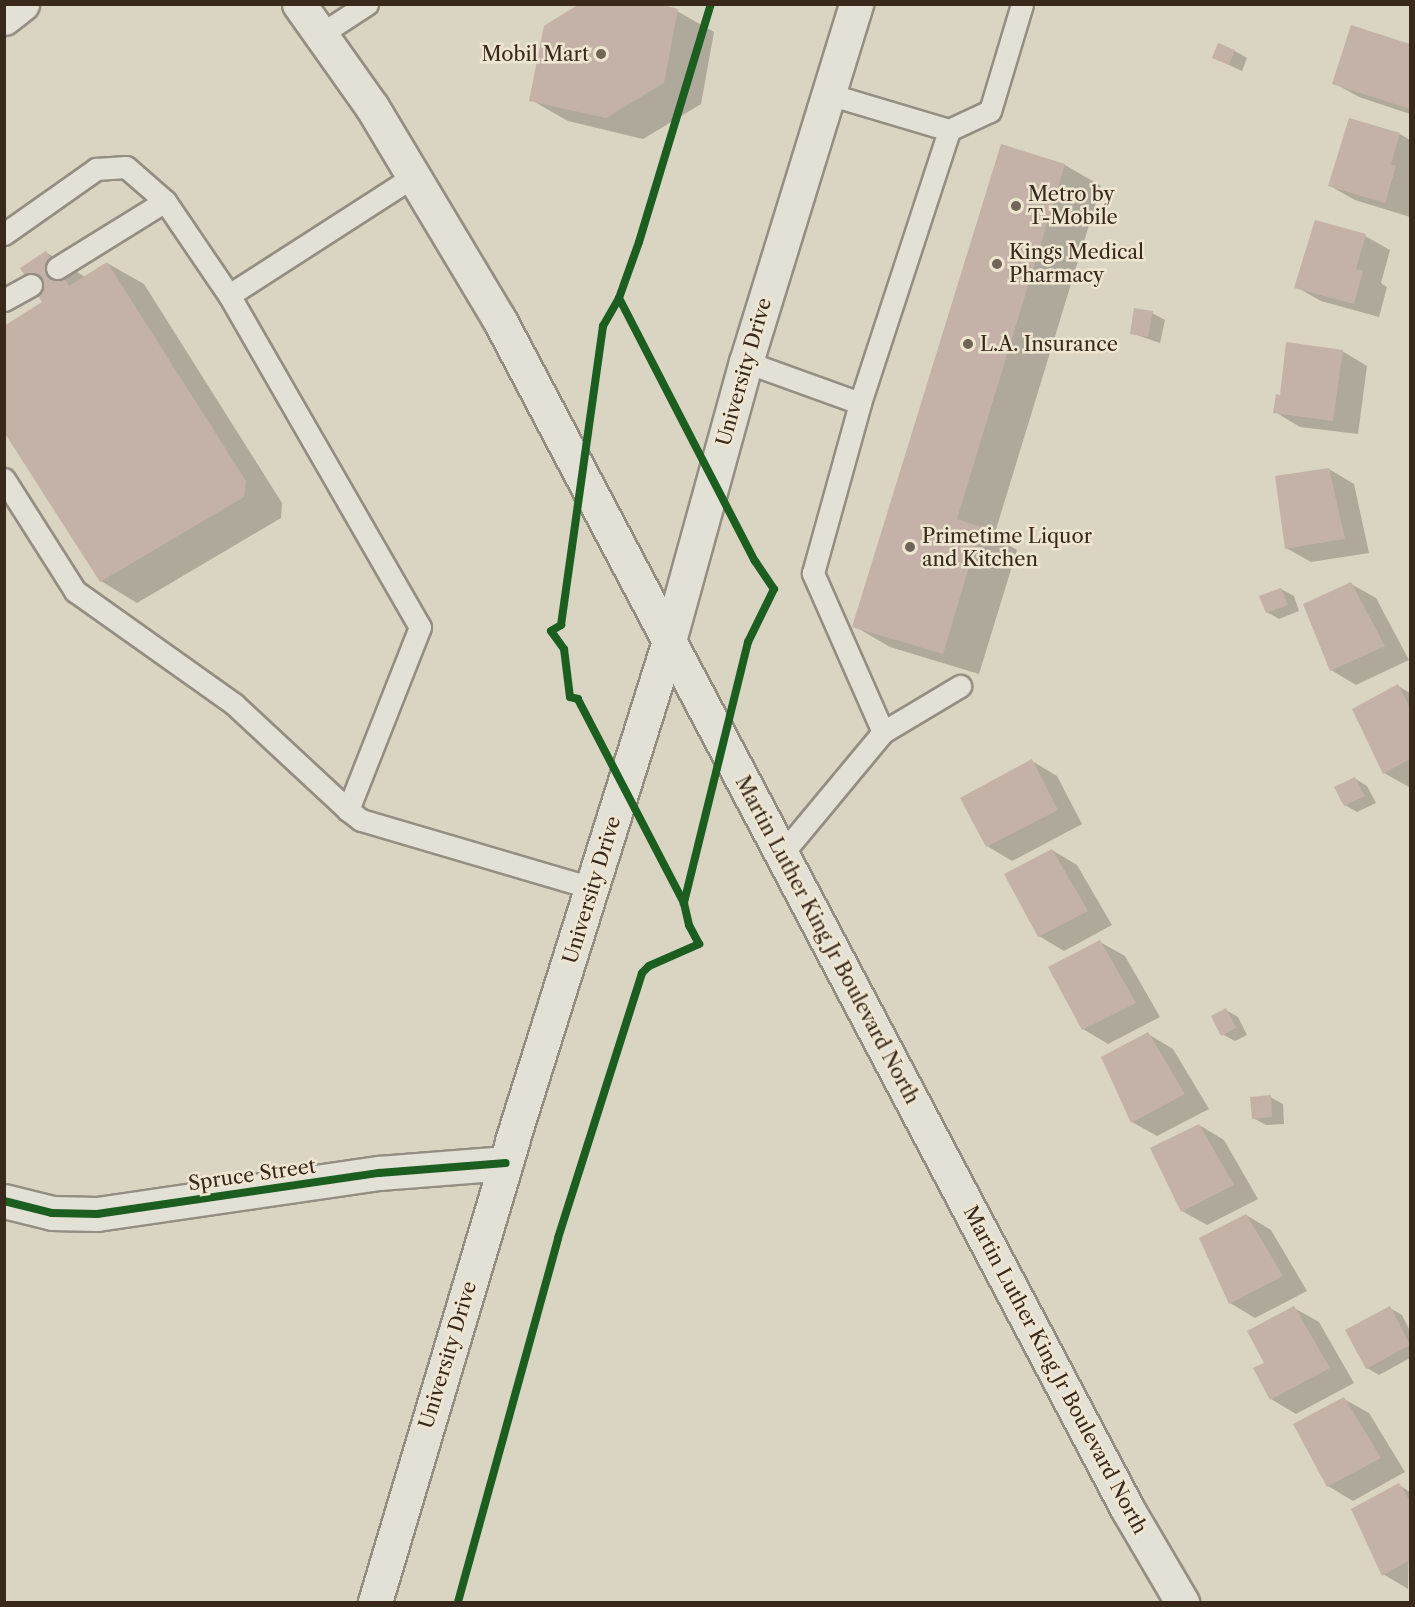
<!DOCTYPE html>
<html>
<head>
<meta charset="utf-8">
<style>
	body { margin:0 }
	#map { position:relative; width:1415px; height:1607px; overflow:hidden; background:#dad4c2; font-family:"Libre Caslon Text",serif }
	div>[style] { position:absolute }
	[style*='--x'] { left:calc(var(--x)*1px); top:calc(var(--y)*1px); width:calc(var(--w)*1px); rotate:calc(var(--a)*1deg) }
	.shadow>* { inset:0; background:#0003 }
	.building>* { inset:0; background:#c4b2a8 }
	.roads { filter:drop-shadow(2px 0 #948e82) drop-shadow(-2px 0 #948e82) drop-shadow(0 2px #948e82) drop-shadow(0 -2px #948e82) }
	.service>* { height:21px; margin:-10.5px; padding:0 10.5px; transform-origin:10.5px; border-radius:10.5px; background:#e3e0d6 }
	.minor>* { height:33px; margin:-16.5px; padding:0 16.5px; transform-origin:16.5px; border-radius:16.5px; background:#e3e0d6 }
	.tertiary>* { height:33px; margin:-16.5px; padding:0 16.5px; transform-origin:16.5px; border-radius:16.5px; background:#e3e0d6 }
	.secondary>* { height:33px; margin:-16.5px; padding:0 16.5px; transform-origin:16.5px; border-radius:16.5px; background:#e3e0d6 }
	.cycleway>* { height:8px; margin:-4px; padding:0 4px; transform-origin:4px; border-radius:4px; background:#1b5e20 }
	.dots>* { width:16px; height:16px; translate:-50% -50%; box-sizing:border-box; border:3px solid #eee6d1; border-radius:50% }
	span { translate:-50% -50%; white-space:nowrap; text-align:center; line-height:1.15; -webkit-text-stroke:5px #eee6d1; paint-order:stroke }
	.poi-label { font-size:20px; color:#39291d }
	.right { translate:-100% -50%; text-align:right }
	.left { translate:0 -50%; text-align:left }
	.street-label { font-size:20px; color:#39291d }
	.frame { position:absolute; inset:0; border:6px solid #39291d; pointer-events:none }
</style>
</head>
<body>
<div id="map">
	<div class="shadow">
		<div style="clip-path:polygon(677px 11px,714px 32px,701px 104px,643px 139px,568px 121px,531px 100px)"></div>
		<div style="clip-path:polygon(1352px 27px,1410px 46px,1410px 114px,1359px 97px,1334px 83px)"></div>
		<div style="clip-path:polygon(1235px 51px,1247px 58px,1242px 71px,1214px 58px)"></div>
		<div style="clip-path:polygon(1400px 134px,1410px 140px,1410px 217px,1355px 200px,1330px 186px)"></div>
		<div style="clip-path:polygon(1002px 146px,1065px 165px,1101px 186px,994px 536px,1017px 550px,979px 674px,890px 647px,854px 626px)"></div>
		<div style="clip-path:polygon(1365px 236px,1390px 250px,1381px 283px,1387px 287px,1379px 317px,1321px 301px,1296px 287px)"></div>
		<div style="clip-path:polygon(47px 253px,85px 277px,107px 263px,144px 284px,282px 503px,281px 518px,137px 603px,101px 581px)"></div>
		<div style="clip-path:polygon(1152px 313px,1165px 320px,1160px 343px,1131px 333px)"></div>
		<div style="clip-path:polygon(1342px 351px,1367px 366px,1358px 434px,1300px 427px,1275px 412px,1281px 396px)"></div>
		<div style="clip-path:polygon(1329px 469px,1354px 484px,1369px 553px,1311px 562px,1286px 548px)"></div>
		<div style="clip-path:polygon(1351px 584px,1376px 598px,1409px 660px,1356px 685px,1331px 670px)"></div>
		<div style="clip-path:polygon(1281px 589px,1294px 596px,1299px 611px,1279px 619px,1267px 612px)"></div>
		<div style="clip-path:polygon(1398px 686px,1410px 693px,1409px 787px,1384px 773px)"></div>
		<div style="clip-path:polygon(1032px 761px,1057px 776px,1082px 824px,1012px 861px,987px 846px)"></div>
		<div style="clip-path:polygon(1354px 778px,1367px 786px,1376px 803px,1357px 812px,1345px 805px)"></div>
		<div style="clip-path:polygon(1052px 850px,1077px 865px,1112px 925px,1064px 951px,1039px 936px)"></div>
		<div style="clip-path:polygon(1100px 942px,1125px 956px,1160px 1017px,1108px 1044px,1083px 1029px)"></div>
		<div style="clip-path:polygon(1226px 1010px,1238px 1017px,1247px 1035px,1235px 1041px,1222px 1034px)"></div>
		<div style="clip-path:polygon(1148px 1034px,1173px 1049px,1209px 1109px,1157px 1136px,1132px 1122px)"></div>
		<div style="clip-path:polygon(1270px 1097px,1283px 1104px,1284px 1124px,1266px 1125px,1253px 1118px)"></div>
		<div style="clip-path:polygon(1199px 1125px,1224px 1140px,1258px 1199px,1207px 1225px,1182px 1211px)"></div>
		<div style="clip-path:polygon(1246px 1215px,1271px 1230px,1307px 1291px,1255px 1318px,1230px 1303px)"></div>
		<div style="clip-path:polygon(1294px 1308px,1319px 1322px,1354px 1383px,1296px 1414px,1271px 1399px,1266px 1364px)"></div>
		<div style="clip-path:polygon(1390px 1308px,1402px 1315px,1410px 1331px,1410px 1358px,1379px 1375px,1367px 1368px)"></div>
		<div style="clip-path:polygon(1344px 1399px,1369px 1413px,1405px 1472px,1353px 1501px,1328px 1486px)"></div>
		<div style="clip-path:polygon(1399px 1485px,1410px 1492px,1408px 1589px,1383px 1574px)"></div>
	</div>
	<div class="building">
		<div style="clip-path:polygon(579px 4px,659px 4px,678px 9px,664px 83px,606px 118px,529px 101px,544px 26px)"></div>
		<div style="clip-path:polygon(1351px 25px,1410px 44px,1410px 109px,1332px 84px)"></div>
		<div style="clip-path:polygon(1218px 43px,1235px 50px,1229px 65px,1212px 58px)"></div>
		<div style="clip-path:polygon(1349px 118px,1400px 133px,1391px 164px,1396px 166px,1385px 203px,1328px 186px)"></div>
		<div style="clip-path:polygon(1001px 144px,1065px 164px,957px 519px,981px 527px,943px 654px,852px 627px)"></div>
		<div style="clip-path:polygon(1315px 220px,1366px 234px,1356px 269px,1363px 271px,1354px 304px,1294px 288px)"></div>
		<div style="clip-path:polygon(46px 251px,69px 286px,107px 262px,246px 481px,244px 497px,100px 582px,4px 432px,4px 326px,42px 302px,20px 268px)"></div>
		<div style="clip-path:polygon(1134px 308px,1153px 311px,1148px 337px,1130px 334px)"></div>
		<div style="clip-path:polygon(1286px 342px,1343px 350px,1333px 421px,1273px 413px,1276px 394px,1280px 395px)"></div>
		<div style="clip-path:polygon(1329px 468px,1345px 539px,1285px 549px,1275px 476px)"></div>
		<div style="clip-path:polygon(1351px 582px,1385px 646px,1330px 671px,1303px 604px)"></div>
		<div style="clip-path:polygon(1281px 588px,1288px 605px,1266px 613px,1259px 596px)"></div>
		<div style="clip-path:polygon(1398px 684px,1410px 708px,1410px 759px,1383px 774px,1352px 709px)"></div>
		<div style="clip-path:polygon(1032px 759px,1058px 810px,986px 847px,960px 798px)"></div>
		<div style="clip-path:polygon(1355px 777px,1365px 796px,1344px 806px,1334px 787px)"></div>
		<div style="clip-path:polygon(1052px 849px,1088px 911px,1038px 937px,1004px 874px)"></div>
		<div style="clip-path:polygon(1100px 940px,1136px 1003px,1082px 1030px,1048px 967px)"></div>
		<div style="clip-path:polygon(1226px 1008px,1236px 1028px,1221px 1036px,1211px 1016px)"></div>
		<div style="clip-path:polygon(1148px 1032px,1185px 1094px,1131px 1123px,1101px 1057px)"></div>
		<div style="clip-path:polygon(1271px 1095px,1272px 1117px,1252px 1119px,1250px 1097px)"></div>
		<div style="clip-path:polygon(1199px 1124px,1234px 1185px,1181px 1212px,1150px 1148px)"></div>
		<div style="clip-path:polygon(1246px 1214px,1283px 1276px,1229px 1304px,1199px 1238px)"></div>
		<div style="clip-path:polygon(1294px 1306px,1330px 1368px,1270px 1400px,1253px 1368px,1264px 1363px,1247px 1331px)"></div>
		<div style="clip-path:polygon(1390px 1306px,1410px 1345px,1366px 1369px,1345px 1330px)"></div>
		<div style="clip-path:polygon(1344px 1397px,1381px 1458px,1327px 1487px,1293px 1424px)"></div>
		<div style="clip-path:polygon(1399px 1483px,1410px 1501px,1410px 1560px,1382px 1576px,1351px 1509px)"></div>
	</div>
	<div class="roads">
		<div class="service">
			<div style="--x:321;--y:34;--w:55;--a:-33.1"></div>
			<div style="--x:949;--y:130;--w:45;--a:-24.9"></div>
			<div style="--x:990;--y:111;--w:112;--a:-73.3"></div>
			<div style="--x:414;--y:176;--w:220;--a:147.2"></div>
			<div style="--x:229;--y:295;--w:383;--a:60.1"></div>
			<div style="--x:420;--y:627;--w:197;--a:111.5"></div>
			<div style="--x:348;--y:810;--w:16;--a:38"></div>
			<div style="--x:361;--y:820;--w:241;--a:16.4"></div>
			<div style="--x:4;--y:234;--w:113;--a:-35.2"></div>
			<div style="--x:96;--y:169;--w:30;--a:-4"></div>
			<div style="--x:126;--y:167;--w:52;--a:41.1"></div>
			<div style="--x:165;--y:201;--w:114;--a:55.8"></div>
			<div style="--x:57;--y:268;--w:127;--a:-31.8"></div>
			<div style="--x:4;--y:300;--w:31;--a:-29"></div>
			<div style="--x:746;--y:362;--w:121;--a:19.8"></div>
			<div style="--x:4;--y:479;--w:133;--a:57.6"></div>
			<div style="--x:75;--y:591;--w:195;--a:35.4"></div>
			<div style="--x:234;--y:704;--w:156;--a:42.9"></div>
			<div style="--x:883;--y:732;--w:90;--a:-30.9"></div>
			<div style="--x:781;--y:855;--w:160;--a:-50.3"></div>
			<div style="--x:883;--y:732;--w:174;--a:-113.8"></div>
			<div style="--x:813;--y:573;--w:176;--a:-74.5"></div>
			<div style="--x:860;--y:403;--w:287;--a:-71.9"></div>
			<div style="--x:949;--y:130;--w:126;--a:-163.4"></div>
		</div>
		<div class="minor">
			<div style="--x:4;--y:1201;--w:49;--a:14"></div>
			<div style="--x:52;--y:1213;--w:45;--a:1.3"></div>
			<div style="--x:97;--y:1214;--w:285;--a:-8.3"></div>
			<div style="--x:379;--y:1173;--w:127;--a:-4.5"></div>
		</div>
		<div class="tertiary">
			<div style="--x:4;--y:18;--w:23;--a:-38"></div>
		</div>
		<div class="secondary">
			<div style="--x:299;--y:4;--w:126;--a:54.7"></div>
			<div style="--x:372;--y:107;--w:247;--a:59.1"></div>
			<div style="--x:499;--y:319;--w:1347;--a:62.16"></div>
			<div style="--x:1128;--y:1510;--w:107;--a:59.6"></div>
			<div style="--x:375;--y:1602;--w:481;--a:-73.4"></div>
			<div style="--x:512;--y:1141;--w:524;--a:-72.57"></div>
			<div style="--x:669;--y:641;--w:289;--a:-74.6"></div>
			<div style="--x:746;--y:362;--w:375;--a:-72.9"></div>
		</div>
	</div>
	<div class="cycleway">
		<div style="--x:619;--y:298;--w:296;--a:62.7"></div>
		<div style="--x:755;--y:561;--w:34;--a:56"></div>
		<div style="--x:774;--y:589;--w:59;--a:116.1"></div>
		<div style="--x:748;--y:642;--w:269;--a:103.8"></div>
		<div style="--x:4;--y:1201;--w:49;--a:14"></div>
		<div style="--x:52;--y:1213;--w:45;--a:1.3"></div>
		<div style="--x:97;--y:1214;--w:285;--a:-8.3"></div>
		<div style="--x:379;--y:1173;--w:127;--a:-4.5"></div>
		<div style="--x:458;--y:1602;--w:377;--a:-74.6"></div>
		<div style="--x:558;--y:1238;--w:278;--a:-72.4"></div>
		<div style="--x:642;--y:973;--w:10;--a:-45"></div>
		<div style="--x:649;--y:966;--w:55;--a:-23.7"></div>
		<div style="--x:699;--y:944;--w:21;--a:-118"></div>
		<div style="--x:689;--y:925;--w:23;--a:-103"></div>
		<div style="--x:684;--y:903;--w:230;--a:-117.5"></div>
		<div style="--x:578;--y:699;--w:8;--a:-166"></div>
		<div style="--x:570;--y:697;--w:48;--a:-97.1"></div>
		<div style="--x:564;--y:649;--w:22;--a:-126"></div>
		<div style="--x:551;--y:631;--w:12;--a:-31"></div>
		<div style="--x:561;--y:625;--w:302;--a:-82"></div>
		<div style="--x:603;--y:326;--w:32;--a:-60"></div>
		<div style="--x:619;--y:298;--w:59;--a:-70.3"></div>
		<div style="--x:639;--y:242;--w:249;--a:-73.2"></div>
	</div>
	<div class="dots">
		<div style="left:601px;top:54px;background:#716557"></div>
		<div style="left:1016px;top:206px;background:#716557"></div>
		<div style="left:997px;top:264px;background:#716557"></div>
		<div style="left:968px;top:344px;background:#716557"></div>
		<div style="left:910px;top:547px;background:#716557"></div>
	</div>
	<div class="poi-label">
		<span class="right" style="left:589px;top:54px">Mobil Mart</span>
		<span class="left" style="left:1028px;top:206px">Metro by<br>T-Mobile</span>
		<span class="left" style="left:1009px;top:264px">Kings Medical<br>Pharmacy</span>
		<span class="left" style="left:980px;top:344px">L.A. Insurance</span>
		<span class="left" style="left:922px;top:548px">Primetime Liquor<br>and Kitchen</span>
	</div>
	<div class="street-label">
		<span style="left:744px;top:372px;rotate:-74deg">University Drive</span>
		<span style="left:592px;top:890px;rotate:-73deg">University Drive</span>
		<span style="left:827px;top:940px;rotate:62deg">Martin Luther King Jr Boulevard North</span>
		<span style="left:252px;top:1175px;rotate:-8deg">Spruce Street</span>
		<span style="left:448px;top:1355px;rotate:-73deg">University Drive</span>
		<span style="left:1055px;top:1370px;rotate:62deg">Martin Luther King Jr Boulevard North</span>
	</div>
	<div class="frame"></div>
</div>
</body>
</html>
